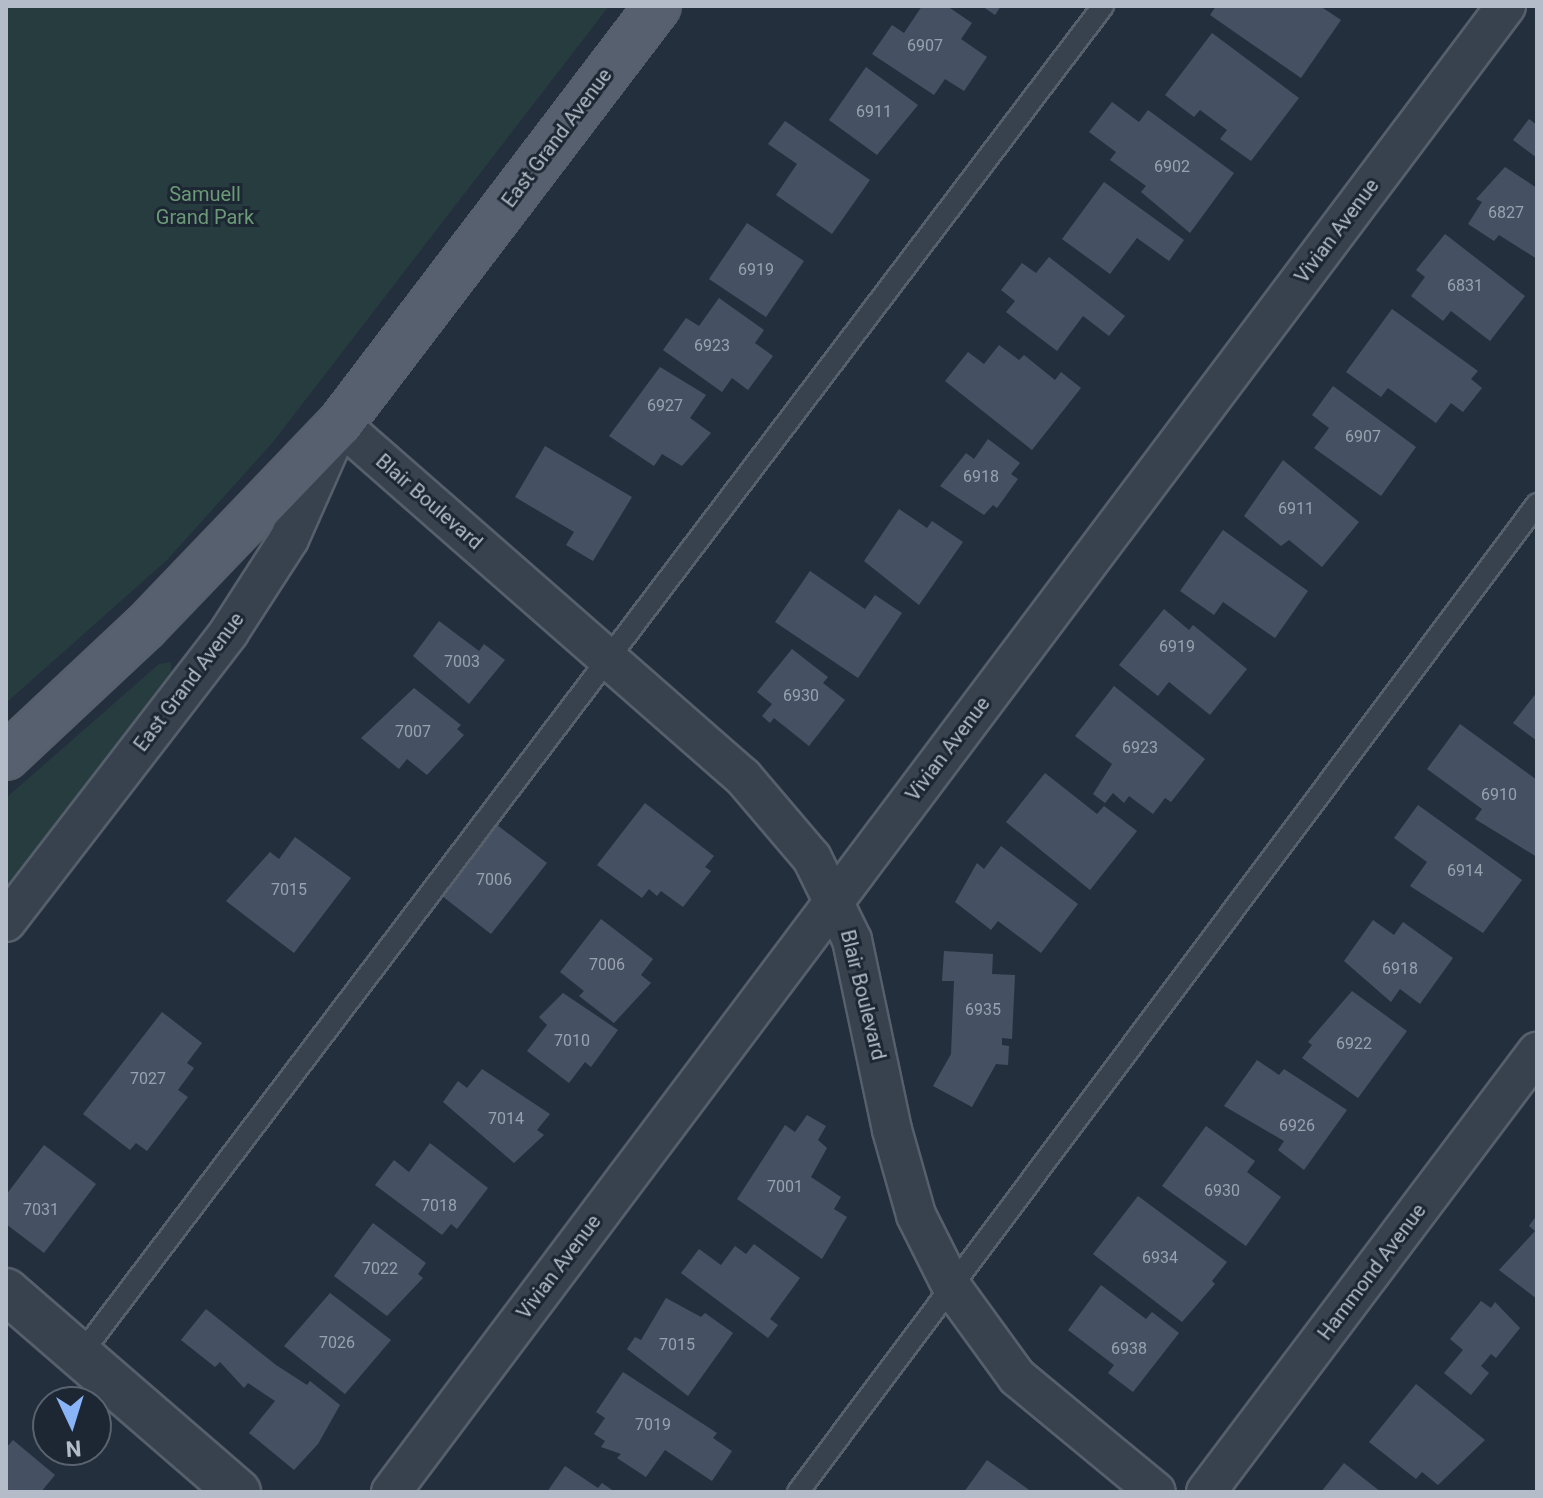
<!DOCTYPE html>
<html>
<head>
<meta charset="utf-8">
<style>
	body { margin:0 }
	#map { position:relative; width:1543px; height:1498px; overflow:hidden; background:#242f3e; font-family:Roboto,sans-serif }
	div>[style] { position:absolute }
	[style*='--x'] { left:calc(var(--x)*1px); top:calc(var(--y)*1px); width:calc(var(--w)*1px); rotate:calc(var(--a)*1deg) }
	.green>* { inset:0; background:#263c3f }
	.building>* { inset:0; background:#455162 }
	.roads { filter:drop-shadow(2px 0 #565f6c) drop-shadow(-2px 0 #565f6c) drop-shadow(0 2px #565f6c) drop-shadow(0 -2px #565f6c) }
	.service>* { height:20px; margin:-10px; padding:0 10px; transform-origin:10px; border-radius:10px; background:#38414e }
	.minor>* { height:38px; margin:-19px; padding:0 19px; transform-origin:19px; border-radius:19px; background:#38414e }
	.tertiary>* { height:44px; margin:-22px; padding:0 22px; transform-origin:22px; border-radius:22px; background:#38414e }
	.primary>* { height:44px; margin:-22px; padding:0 22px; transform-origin:22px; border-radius:22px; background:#56606e }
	span { translate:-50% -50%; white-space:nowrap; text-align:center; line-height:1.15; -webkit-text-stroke:6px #1d2633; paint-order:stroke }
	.number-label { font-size:16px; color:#98a1af }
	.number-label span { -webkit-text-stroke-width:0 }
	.street-label { font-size:20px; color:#b4bcc9 }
	.park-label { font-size:20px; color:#6b9a76 }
	.frame { position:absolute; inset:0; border:8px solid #b4bcc9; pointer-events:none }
	.north { position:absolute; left:32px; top:1386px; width:80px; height:80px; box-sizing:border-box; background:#1d2633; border:2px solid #59626f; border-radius:50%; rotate:176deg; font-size:22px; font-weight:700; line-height:32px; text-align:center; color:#b4bcc9 }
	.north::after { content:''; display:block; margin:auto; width:28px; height:36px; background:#8ab4f8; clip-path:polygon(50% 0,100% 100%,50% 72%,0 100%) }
</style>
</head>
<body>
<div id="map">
	<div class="green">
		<div style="clip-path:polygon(6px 6px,609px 6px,273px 442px,167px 560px,6px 703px)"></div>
		<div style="clip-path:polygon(171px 662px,171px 677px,6px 891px,6px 798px,159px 664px)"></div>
	</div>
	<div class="building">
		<div style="clip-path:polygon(922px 6px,947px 6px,972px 23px,961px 39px,987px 57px,964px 91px,945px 79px,934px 95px,872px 54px,892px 25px,904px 33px)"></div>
		<div style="clip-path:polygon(982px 6px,1001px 6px,995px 15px)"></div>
		<div style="clip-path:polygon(1216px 6px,1320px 6px,1341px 20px,1301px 78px,1210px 15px)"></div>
		<div style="clip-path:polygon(1212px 33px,1299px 98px,1251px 161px,1220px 139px,1227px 130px,1200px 110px,1194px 117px,1165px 95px)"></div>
		<div style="clip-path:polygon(866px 67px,918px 105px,877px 155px,829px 120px)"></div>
		<div style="clip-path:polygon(1112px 102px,1139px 122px,1148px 110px,1234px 173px,1190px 233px,1141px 192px,1146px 186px,1110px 160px,1116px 152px,1089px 132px)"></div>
		<div style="clip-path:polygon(1529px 119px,1537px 125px,1537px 158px,1513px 140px)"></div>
		<div style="clip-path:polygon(785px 121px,870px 180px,832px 234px,776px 195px,797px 164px,768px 144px)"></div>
		<div style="clip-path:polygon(1505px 167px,1537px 188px,1537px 259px,1499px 235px,1494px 241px,1468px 224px,1482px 202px,1476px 199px)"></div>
		<div style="clip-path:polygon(1104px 182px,1184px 240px,1169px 261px,1137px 238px,1110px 274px,1062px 239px)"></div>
		<div style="clip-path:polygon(747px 223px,804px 261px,766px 317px,709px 279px)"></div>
		<div style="clip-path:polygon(1445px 234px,1525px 296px,1490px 341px,1451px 311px,1443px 321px,1411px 296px,1425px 277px,1416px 270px)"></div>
		<div style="clip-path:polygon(1049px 257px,1125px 316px,1109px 336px,1083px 316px,1057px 351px,1006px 312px,1015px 301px,1001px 290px,1022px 263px,1036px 273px)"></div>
		<div style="clip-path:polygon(719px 298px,764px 330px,755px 343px,773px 356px,748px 390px,732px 378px,722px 392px,663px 350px,686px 318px,699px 326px)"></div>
		<div style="clip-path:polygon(1392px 309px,1478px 371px,1471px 379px,1482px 388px,1463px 412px,1451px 403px,1436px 423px,1388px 388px,1381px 397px,1346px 372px)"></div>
		<div style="clip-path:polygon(999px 345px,1019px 360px,1024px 355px,1055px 380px,1061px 372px,1081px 388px,1032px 450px,945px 381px,968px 352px,984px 364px)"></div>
		<div style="clip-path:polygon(660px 367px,706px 395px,690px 418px,711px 433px,682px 466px,662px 454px,654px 466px,609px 436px)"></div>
		<div style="clip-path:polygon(1333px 386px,1416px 447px,1381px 496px,1314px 448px,1329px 428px,1312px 415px)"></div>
		<div style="clip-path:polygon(988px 439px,1020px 463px,1011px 474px,1018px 479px,997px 508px,993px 505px,984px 515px,940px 486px,966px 453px,974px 459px)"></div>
		<div style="clip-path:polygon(545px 446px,632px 497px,593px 561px,566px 545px,574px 532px,515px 497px)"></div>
		<div style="clip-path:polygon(1283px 460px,1359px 522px,1322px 567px,1289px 540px,1281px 546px,1244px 516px)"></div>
		<div style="clip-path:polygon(899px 509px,927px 528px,932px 521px,963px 542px,919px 605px,864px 561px)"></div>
		<div style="clip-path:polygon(1223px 530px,1308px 591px,1275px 638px,1223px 602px,1214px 615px,1180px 591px)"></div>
		<div style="clip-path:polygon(810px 571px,865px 609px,875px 595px,902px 613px,858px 678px,775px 622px)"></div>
		<div style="clip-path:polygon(1164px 609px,1189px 630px,1193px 625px,1247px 669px,1210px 715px,1169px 682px,1158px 696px,1119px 665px)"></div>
		<div style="clip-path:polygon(439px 621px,479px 651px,484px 644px,505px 660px,469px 704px,413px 656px)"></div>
		<div style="clip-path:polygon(792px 649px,828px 677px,823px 683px,845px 700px,809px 746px,774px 718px,770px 723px,762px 716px,772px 704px,757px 692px)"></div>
		<div style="clip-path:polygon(1114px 686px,1205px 759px,1171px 802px,1165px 798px,1153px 814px,1129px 796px,1124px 803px,1113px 793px,1105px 803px,1093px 794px,1112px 764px,1075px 736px)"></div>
		<div style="clip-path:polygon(414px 688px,461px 725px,457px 729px,464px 735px,427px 775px,407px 759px,399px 769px,361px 738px)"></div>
		<div style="clip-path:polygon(1537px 692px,1537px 741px,1513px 723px)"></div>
		<div style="clip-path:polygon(1460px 724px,1537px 780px,1537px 857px,1475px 819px,1482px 809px,1427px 769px)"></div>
		<div style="clip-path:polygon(1045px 773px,1097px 814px,1104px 806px,1137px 831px,1090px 890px,1006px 822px)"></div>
		<div style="clip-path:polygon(645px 803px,714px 856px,705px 867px,711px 871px,683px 907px,661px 891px,657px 896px,649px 889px,642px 898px,597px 865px)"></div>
		<div style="clip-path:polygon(1418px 805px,1522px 880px,1483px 933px,1410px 886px,1427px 862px,1394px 838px)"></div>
		<div style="clip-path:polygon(497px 825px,547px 863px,491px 934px,442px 896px)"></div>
		<div style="clip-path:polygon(295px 837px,351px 878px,294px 953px,226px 901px,270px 852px,279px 859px)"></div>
		<div style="clip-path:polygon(1001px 846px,1078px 904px,1041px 953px,998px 921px,991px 930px,955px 902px,977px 863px,984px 869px)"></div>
		<div style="clip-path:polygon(601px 919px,653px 959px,641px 975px,651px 983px,614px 1023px,579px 996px,584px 991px,560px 972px)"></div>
		<div style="clip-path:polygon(1373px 920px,1394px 935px,1403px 922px,1453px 958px,1420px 1004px,1400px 989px,1391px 1002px,1344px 961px)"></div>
		<div style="clip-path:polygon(944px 951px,993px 954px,992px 974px,1015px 975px,1012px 1039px,1002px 1038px,1002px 1045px,1009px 1046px,1008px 1065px,996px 1064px,972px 1107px,933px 1086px,951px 1054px,954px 981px,942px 981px)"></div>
		<div style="clip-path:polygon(1352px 991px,1407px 1031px,1358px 1098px,1302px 1058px,1312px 1045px,1308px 1042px)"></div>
		<div style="clip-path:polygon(563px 993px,618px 1030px,591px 1067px,585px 1062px,569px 1083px,527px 1051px,547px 1025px,539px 1017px)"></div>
		<div style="clip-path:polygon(162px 1012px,202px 1043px,187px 1063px,194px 1068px,178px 1090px,188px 1097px,147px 1151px,136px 1143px,130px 1150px,83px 1114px)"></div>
		<div style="clip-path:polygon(1257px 1060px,1279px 1075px,1284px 1069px,1347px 1110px,1304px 1170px,1278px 1150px,1284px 1141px,1224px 1106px)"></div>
		<div style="clip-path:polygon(482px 1069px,550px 1114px,537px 1130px,544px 1135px,514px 1163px,443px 1102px,458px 1081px,467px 1088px)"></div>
		<div style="clip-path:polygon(807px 1115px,826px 1126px,818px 1140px,827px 1148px,811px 1177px,841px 1197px,834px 1209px,847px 1217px,822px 1259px,737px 1199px,785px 1125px,795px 1132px)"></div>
		<div style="clip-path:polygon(1206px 1126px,1255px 1161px,1247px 1172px,1281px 1197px,1246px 1246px,1162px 1186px)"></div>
		<div style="clip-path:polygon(430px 1143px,488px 1188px,457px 1229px,451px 1224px,442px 1235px,375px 1185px,394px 1160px,409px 1172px)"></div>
		<div style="clip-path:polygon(44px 1145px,96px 1184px,44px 1253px,6px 1224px,6px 1195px)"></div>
		<div style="clip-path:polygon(1138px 1196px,1227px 1262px,1212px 1281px,1215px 1284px,1182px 1322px,1093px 1254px)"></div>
		<div style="clip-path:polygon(1537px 1215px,1537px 1299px,1499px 1270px,1535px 1231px,1529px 1226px)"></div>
		<div style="clip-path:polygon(373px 1223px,426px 1263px,418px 1274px,423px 1278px,387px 1316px,334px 1276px)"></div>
		<div style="clip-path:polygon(754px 1244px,800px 1278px,770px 1319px,778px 1325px,768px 1338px,681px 1273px,699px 1249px,721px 1265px,735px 1246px,746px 1254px)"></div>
		<div style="clip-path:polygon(1101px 1285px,1146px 1319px,1152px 1312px,1179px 1333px,1133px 1392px,1108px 1373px,1114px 1365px,1068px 1330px)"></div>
		<div style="clip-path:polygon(330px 1293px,391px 1340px,345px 1394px,284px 1346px)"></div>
		<div style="clip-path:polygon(666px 1298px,701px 1317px,705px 1313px,733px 1333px,688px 1396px,627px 1349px,635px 1337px,641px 1340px)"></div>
		<div style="clip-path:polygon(1481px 1301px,1491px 1308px,1495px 1302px,1520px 1328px,1496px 1358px,1491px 1354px,1481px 1366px,1489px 1373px,1471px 1395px,1444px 1373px,1463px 1350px,1450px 1339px)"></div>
		<div style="clip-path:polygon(206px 1309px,276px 1365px,307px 1385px,310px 1381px,340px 1405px,318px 1444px,294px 1470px,249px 1433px,275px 1401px,248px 1383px,244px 1388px,220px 1362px,215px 1367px,181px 1340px)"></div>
		<div style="clip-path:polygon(623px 1372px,717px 1433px,713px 1438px,732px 1451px,712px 1481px,665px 1450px,646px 1477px,617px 1458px,621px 1454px,601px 1447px,605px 1441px,594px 1434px,605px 1418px,596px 1412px)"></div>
		<div style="clip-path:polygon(1416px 1384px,1485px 1440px,1438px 1485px,1422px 1472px,1416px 1479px,1369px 1442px)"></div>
		<div style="clip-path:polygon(13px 1440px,55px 1475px,41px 1492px,6px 1492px,6px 1448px)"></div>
		<div style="clip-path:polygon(987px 1460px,1032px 1492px,964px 1492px)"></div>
		<div style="clip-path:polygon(1344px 1463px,1381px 1492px,1321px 1492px)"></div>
		<div style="clip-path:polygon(565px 1466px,598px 1488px,602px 1483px,615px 1492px,547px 1492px)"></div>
	</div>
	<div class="roads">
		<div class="service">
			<div style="--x:81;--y:1354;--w:1692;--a:-52.83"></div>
			<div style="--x:798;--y:1492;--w:1234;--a:-53.2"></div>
		</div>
		<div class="minor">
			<div style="--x:6;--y:922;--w:366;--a:-52.4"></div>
			<div style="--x:229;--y:632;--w:111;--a:-57.2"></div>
			<div style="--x:289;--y:539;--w:126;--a:-66.1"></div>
			<div style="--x:340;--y:424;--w:536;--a:41.22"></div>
			<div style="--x:743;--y:777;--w:106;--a:49.6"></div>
			<div style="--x:812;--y:858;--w:91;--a:64"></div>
			<div style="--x:852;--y:940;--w:194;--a:78.1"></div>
			<div style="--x:892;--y:1130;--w:88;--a:74.2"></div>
			<div style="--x:916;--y:1215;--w:83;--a:63.4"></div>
			<div style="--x:953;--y:1289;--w:109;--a:54"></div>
			<div style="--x:1017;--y:1377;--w:180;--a:39.6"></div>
			<div style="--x:391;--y:1492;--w:1858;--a:-53.12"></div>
			<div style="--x:1206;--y:1492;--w:551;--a:-53.05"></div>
		</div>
		<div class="tertiary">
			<div style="--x:6;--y:1291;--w:307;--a:40.9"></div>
		</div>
		<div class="primary">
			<div style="--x:6;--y:757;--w:190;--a:-43.1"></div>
			<div style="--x:145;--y:627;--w:281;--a:-46.2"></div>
			<div style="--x:340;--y:424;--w:525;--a:-52.74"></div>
		</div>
	</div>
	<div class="number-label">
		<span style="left:925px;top:46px">6907</span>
		<span style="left:874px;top:112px">6911</span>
		<span style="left:1172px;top:167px">6902</span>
		<span style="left:1506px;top:213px">6827</span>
		<span style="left:756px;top:270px">6919</span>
		<span style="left:1465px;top:286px">6831</span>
		<span style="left:712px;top:346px">6923</span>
		<span style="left:665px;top:406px">6927</span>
		<span style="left:1363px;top:437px">6907</span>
		<span style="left:981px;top:477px">6918</span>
		<span style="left:1296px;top:509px">6911</span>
		<span style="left:1177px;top:647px">6919</span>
		<span style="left:462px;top:662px">7003</span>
		<span style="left:801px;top:696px">6930</span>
		<span style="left:413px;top:732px">7007</span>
		<span style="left:1140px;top:748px">6923</span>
		<span style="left:1499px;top:795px">6910</span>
		<span style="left:1465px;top:871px">6914</span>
		<span style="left:494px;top:880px">7006</span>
		<span style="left:289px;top:890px">7015</span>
		<span style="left:607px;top:965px">7006</span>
		<span style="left:1400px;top:969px">6918</span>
		<span style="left:983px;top:1010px">6935</span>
		<span style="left:572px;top:1041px">7010</span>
		<span style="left:1354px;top:1044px">6922</span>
		<span style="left:148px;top:1079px">7027</span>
		<span style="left:506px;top:1119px">7014</span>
		<span style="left:1297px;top:1126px">6926</span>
		<span style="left:785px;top:1187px">7001</span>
		<span style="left:1222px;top:1191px">6930</span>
		<span style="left:439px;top:1206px">7018</span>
		<span style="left:41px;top:1210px">7031</span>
		<span style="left:1160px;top:1258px">6934</span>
		<span style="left:380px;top:1269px">7022</span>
		<span style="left:337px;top:1343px">7026</span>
		<span style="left:677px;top:1345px">7015</span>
		<span style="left:1129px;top:1349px">6938</span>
		<span style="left:653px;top:1425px">7019</span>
	</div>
	<div class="street-label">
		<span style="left:557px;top:138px;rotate:-53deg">East Grand Avenue</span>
		<span style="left:1337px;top:231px;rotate:-53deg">Vivian Avenue</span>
		<span style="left:429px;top:502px;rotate:41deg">Blair Boulevard</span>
		<span style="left:189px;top:682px;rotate:-53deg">East Grand Avenue</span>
		<span style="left:948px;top:749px;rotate:-53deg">Vivian Avenue</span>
		<span style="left:863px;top:995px;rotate:76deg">Blair Boulevard</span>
		<span style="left:559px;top:1267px;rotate:-53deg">Vivian Avenue</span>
		<span style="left:1372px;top:1272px;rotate:-53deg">Hammond Avenue</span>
	</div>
	<div class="park-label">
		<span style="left:205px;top:206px">Samuell<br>Grand Park</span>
	</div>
	<div class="frame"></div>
	<div class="north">N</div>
</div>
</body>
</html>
